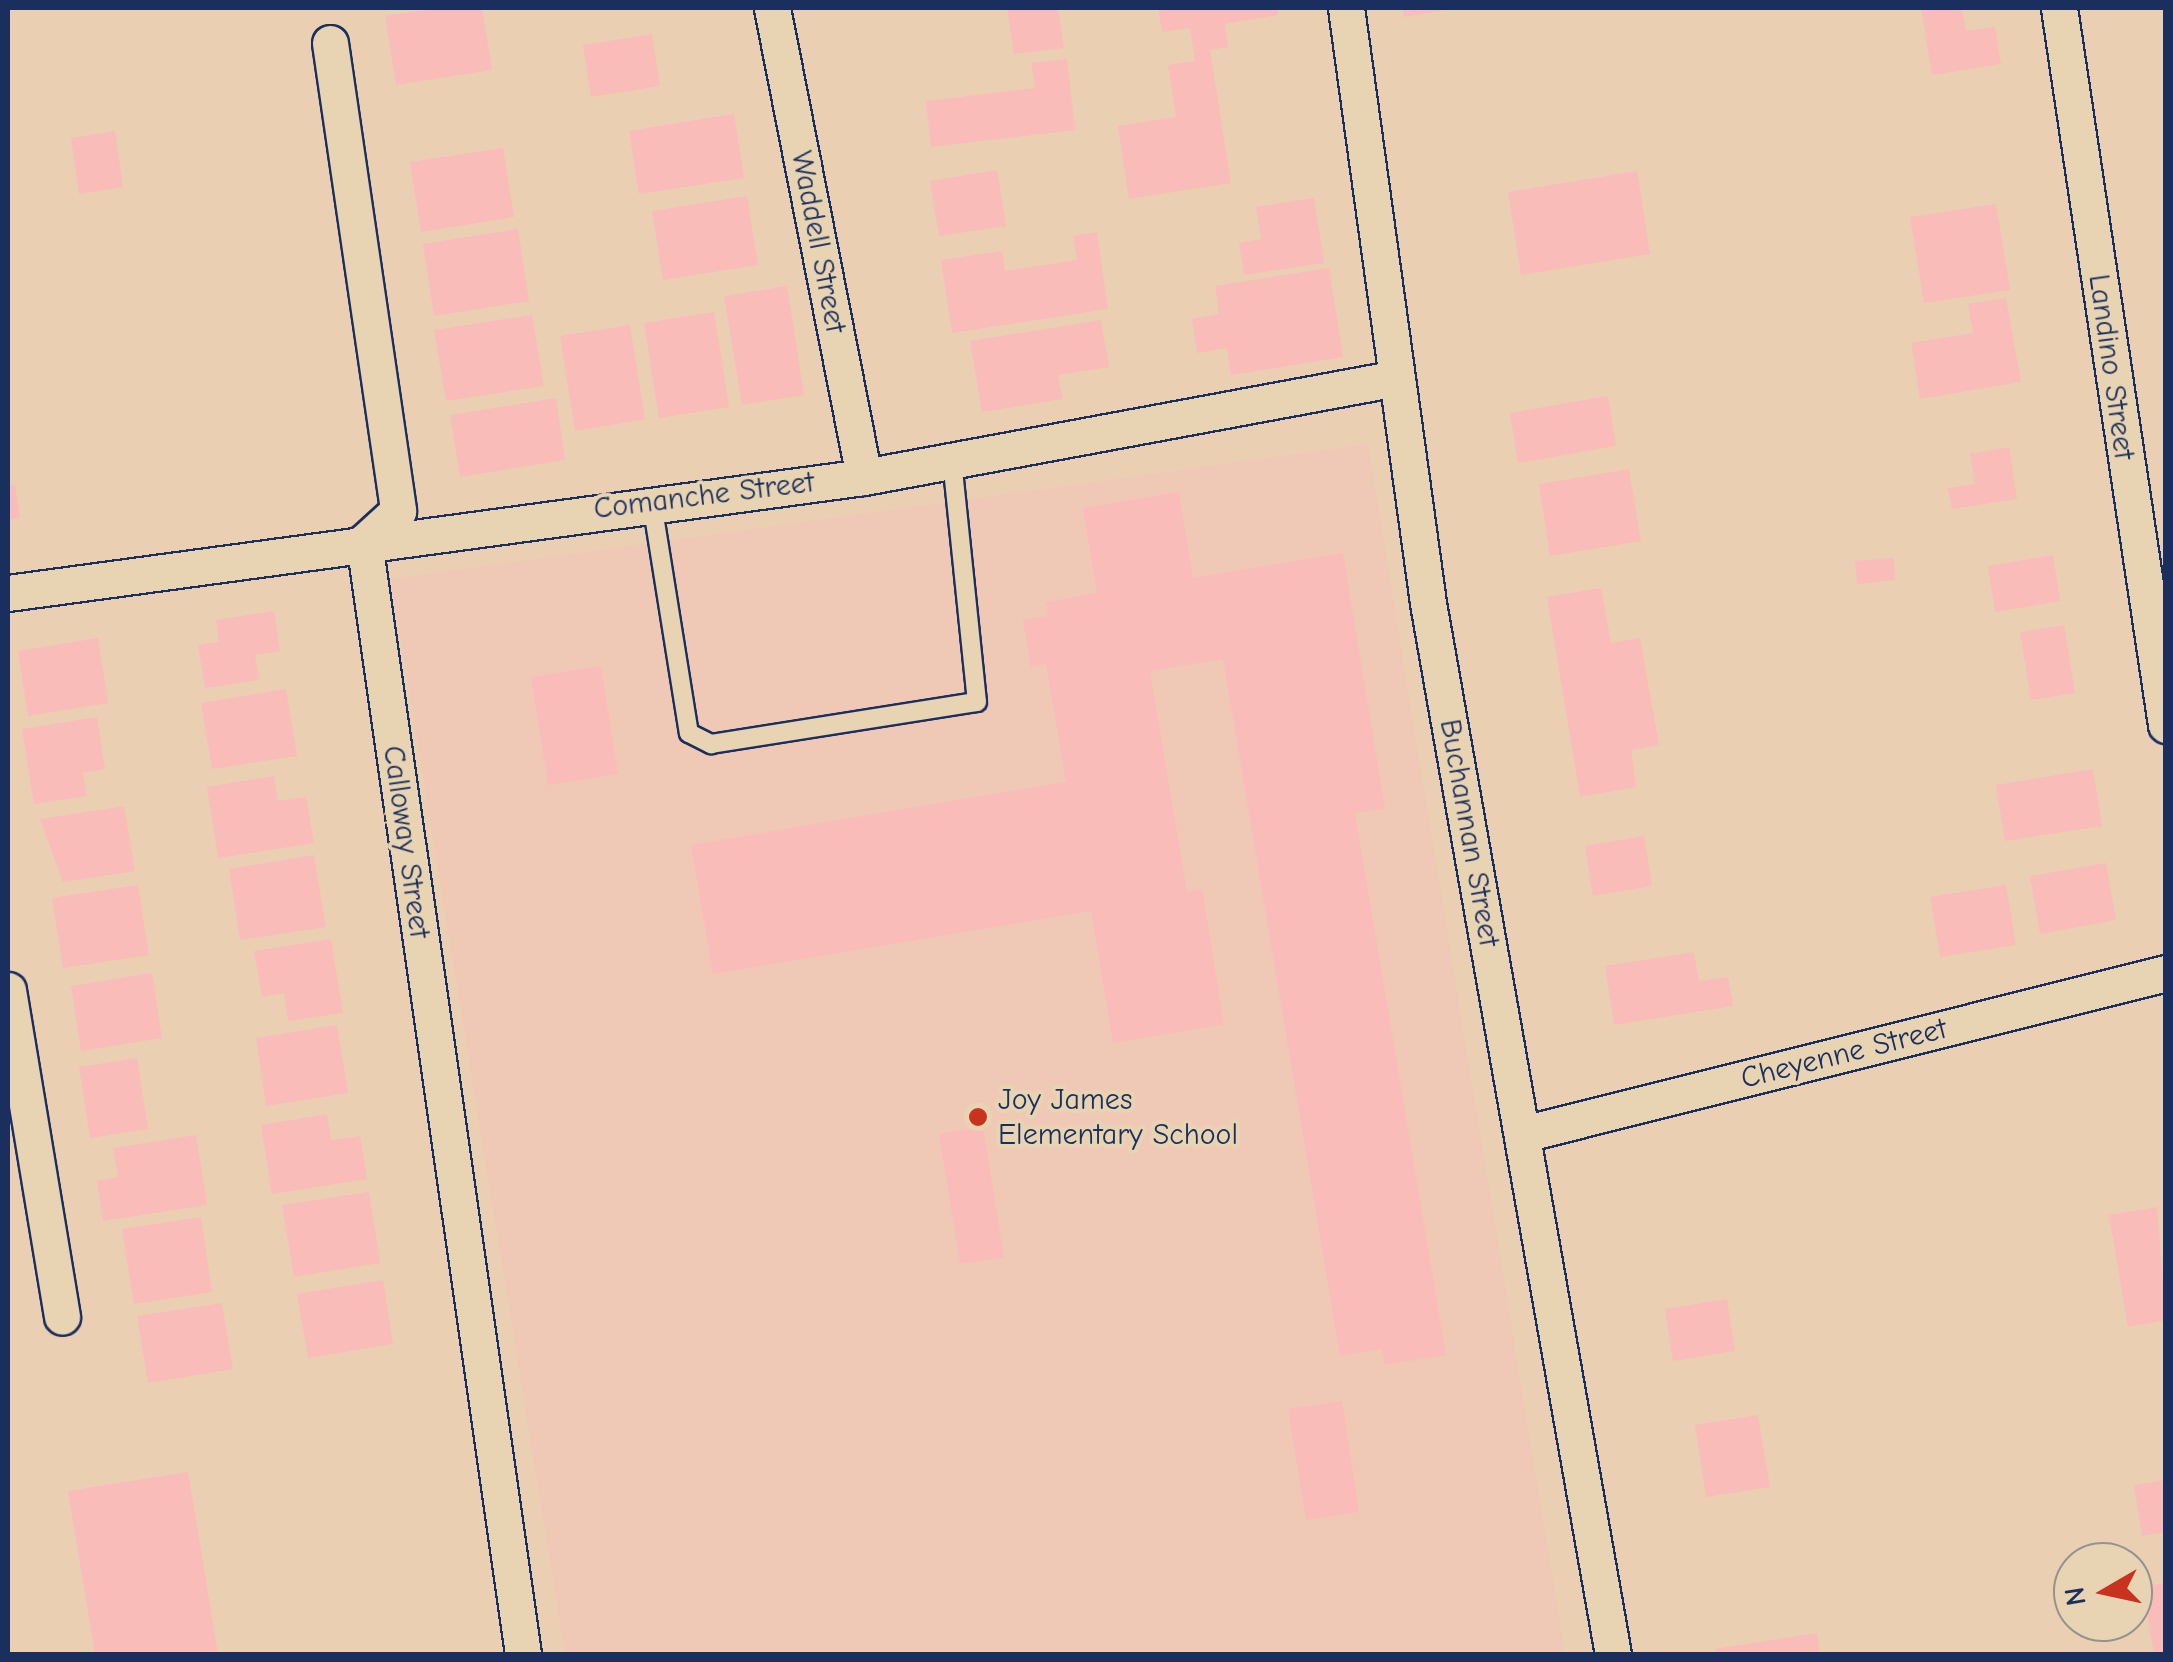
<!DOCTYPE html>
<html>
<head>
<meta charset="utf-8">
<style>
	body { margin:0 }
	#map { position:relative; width:2173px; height:1662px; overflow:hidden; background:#ebcfb3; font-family:"Comic Neue",sans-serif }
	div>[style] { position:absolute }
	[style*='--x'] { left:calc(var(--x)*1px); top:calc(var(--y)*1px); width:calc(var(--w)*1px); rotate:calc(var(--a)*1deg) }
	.built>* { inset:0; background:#efc9b5 }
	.building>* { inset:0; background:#f9bcb9 }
	.roads { filter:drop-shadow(2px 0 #1b2f5e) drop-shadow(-2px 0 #1b2f5e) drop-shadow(0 2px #1b2f5e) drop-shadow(0 -2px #1b2f5e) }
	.lane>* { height:18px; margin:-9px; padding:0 9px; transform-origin:9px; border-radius:9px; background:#e8d4b2 }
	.street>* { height:35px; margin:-17.5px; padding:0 17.5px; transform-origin:17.5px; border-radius:17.5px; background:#e8d4b2 }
	.dots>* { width:28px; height:28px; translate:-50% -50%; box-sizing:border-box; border:5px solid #e8d4b2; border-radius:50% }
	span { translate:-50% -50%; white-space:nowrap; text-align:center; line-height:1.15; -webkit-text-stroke:8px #e8d4b2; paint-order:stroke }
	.street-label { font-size:30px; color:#1b2f5e }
	.poi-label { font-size:30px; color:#1b2f5e }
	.left { translate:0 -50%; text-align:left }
	.frame { position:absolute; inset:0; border:10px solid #1b2f5e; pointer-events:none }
	.north { position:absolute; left:2053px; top:1542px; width:100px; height:100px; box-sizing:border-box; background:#e8d4b2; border:2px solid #969290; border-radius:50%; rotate:261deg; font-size:28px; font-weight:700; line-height:40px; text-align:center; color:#1b2f5e }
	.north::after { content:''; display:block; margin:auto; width:35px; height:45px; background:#c8321e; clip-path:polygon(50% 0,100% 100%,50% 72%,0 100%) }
</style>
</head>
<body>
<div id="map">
	<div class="built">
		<div style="clip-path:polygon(1368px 444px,1565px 1654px,565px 1654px,391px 579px)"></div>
	</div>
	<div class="building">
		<div style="clip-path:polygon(438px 8px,482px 8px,492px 70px,396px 85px,385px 16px)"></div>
		<div style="clip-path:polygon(1007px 8px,1058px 8px,1064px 48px,1014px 54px)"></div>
		<div style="clip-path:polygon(1158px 8px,1277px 8px,1278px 15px,1225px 24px,1228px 47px,1210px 50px,1231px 183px,1129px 199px,1118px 126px,1176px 117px,1168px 65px,1195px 61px,1190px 28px,1162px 32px)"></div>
		<div style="clip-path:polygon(1403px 8px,1447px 8px,1447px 10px,1404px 17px)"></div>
		<div style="clip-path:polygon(1921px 8px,1962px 8px,1966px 31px,1995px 27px,2001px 64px,1932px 75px)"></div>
		<div style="clip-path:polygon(652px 34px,660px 86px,591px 97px,583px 45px)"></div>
		<div style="clip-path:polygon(1067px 59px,1075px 130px,931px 147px,926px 101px,1035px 88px,1031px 63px)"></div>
		<div style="clip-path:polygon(734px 114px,744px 178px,639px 194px,629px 131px)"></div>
		<div style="clip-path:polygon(115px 131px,123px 187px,79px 194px,71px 138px)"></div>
		<div style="clip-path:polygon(503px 148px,514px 217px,421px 232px,410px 162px)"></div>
		<div style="clip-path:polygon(997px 170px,1006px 226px,939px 236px,930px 181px)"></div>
		<div style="clip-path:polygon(1637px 171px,1650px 254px,1521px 275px,1508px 192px)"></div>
		<div style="clip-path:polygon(747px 196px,758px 265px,663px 280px,652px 211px)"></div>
		<div style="clip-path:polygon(1314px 198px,1324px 263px,1244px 275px,1239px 243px,1261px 239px,1256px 207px)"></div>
		<div style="clip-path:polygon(1996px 204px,2010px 290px,1924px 303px,1910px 217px)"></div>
		<div style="clip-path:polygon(518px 229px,529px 301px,434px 316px,423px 244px)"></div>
		<div style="clip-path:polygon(1097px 232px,1108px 309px,952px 333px,941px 260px,1002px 251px,1005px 271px,1077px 260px,1073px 236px)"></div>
		<div style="clip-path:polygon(1329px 268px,1343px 357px,1231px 375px,1227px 348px,1197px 353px,1192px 319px,1219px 314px,1215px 286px)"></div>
		<div style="clip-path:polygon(787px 286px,804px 395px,742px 405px,724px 296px)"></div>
		<div style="clip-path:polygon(2006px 298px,2021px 382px,1920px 399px,1911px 343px,1973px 333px,1968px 304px)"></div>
		<div style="clip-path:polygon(714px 312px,729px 407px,659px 418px,644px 323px)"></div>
		<div style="clip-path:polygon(532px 315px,544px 386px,446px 401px,434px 330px)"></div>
		<div style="clip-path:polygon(1101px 320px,1109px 367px,1058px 375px,1063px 399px,982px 412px,970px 341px)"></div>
		<div style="clip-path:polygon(630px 325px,645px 419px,575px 431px,560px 336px)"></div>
		<div style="clip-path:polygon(1608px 396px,1616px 446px,1518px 463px,1510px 413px)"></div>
		<div style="clip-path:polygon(556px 398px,565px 460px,460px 477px,450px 415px)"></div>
		<div style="clip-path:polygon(2009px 447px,2017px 499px,1952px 509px,1948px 488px,1975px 484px,1970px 454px)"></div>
		<div style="clip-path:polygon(1629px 469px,1641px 541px,1550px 556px,1539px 484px)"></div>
		<div style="clip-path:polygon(15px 485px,20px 518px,8px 520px,8px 486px)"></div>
		<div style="clip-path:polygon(1179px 492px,1193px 578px,1343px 553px,1385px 808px,1355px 813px,1446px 1355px,1385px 1365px,1382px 1349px,1340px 1356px,1223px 659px,1150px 671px,1187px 892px,1202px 889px,1224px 1024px,1113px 1043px,1091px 911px,713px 974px,691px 845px,1066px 782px,1046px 664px,1031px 667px,1023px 620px,1048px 616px,1046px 602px,1097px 593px,1083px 508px)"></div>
		<div style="clip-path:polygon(2053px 555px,2060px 601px,1995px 612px,1988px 566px)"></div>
		<div style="clip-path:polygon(1894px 558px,1895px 580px,1857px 584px,1855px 561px)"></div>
		<div style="clip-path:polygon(1601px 588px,1611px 643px,1640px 638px,1659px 745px,1631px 750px,1636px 787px,1580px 797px,1547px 597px)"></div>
		<div style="clip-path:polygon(274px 611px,280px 651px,255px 655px,259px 680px,205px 688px,198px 645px,219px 642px,216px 620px)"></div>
		<div style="clip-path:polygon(2064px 625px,2075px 693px,2031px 700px,2020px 632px)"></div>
		<div style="clip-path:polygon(98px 638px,108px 703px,28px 716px,18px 651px)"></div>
		<div style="clip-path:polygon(601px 666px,618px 774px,548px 785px,531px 677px)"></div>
		<div style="clip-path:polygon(286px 689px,297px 756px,212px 769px,201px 703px)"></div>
		<div style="clip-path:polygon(97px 717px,105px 769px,83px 773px,87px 796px,34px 804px,22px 729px)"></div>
		<div style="clip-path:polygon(2093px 769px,2102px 826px,2005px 841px,1996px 785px)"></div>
		<div style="clip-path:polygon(274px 776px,278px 801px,306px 797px,314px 843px,218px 858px,207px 787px)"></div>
		<div style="clip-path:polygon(124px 806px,135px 871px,63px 882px,40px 819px)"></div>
		<div style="clip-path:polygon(1644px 836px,1652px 886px,1593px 896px,1585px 846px)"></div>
		<div style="clip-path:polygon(314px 855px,326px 927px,240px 940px,229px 869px)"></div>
		<div style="clip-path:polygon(2106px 863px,2116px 920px,2040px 934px,2030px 876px)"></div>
		<div style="clip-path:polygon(138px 885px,149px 955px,63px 968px,52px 898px)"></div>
		<div style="clip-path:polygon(2006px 885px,2016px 945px,1940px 957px,1930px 897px)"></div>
		<div style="clip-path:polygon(331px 939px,343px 1013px,288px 1021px,284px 993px,262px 997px,254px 951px)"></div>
		<div style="clip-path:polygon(1694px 952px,1699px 981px,1728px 977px,1733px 1006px,1614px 1025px,1605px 966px)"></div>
		<div style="clip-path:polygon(152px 973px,162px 1038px,81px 1051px,71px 986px)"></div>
		<div style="clip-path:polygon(337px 1025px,348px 1093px,266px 1106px,256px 1038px)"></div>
		<div style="clip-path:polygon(137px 1058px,148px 1129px,90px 1138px,79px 1067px)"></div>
		<div style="clip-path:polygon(327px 1114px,331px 1140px,360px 1136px,367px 1179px,272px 1194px,261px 1125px)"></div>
		<div style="clip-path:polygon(983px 1127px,1004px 1257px,960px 1264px,939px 1134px)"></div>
		<div style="clip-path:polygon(196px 1135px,207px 1205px,103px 1221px,97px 1181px,118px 1177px,113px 1148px)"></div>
		<div style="clip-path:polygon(369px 1192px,380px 1263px,294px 1277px,282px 1205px)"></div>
		<div style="clip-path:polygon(2157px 1207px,2166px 1320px,2128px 1327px,2109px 1215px)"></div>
		<div style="clip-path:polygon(201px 1217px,212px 1292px,134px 1304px,122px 1229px)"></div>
		<div style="clip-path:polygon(383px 1280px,393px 1344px,308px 1358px,297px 1294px)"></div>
		<div style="clip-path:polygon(1727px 1299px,1735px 1351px,1673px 1361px,1665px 1309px)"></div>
		<div style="clip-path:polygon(222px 1303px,233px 1369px,148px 1383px,137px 1316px)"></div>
		<div style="clip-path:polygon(1342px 1401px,1359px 1512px,1306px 1520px,1288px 1409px)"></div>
		<div style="clip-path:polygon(1758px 1415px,1770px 1487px,1706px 1497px,1695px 1425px)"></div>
		<div style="clip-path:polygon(188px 1472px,218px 1654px,95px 1654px,68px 1491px)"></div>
		<div style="clip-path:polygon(2166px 1480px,2166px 1532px,2142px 1536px,2134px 1485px)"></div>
		<div style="clip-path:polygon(2166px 1583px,2166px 1654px,2154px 1654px,2143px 1586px)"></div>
		<div style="clip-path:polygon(1817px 1633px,1820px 1654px,1716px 1654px,1715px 1649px)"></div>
	</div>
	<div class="roads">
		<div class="lane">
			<div style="--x:652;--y:503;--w:233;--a:80.9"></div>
			<div style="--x:689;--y:733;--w:25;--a:27"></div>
			<div style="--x:711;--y:744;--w:269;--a:-9"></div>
			<div style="--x:977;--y:702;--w:242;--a:-95.9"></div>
		</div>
		<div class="street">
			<div style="--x:772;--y:8;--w:478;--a:78.9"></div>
			<div style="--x:1346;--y:8;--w:601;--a:82.15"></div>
			<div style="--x:1428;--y:603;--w:1067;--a:80.02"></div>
			<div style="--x:2059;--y:8;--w:725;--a:81.51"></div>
			<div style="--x:330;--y:43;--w:473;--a:81.7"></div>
			<div style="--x:398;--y:511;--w:46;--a:137.6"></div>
			<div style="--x:364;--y:542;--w:1123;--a:81.86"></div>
			<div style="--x:8;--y:593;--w:864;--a:-7.72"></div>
			<div style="--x:864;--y:477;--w:542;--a:-10.52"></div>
			<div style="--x:8;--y:990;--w:331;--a:80.6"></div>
			<div style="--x:1523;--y:1134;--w:663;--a:-14.06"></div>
		</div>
	</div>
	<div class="dots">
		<div style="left:978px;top:1117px;background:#c8321e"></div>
	</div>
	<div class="street-label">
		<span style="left:818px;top:242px;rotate:79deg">Waddell Street</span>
		<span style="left:2111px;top:367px;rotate:82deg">Landino Street</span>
		<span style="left:704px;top:496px;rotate:-7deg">Comanche Street</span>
		<span style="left:1469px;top:833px;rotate:80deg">Buchannan Street</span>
		<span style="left:406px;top:842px;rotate:82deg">Calloway Street</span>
		<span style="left:1844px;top:1054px;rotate:-14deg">Cheyenne Street</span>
	</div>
	<div class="poi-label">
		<span class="left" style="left:998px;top:1117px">Joy James<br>Elementary School</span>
	</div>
	<div class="frame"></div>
	<div class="north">N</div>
</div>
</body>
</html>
